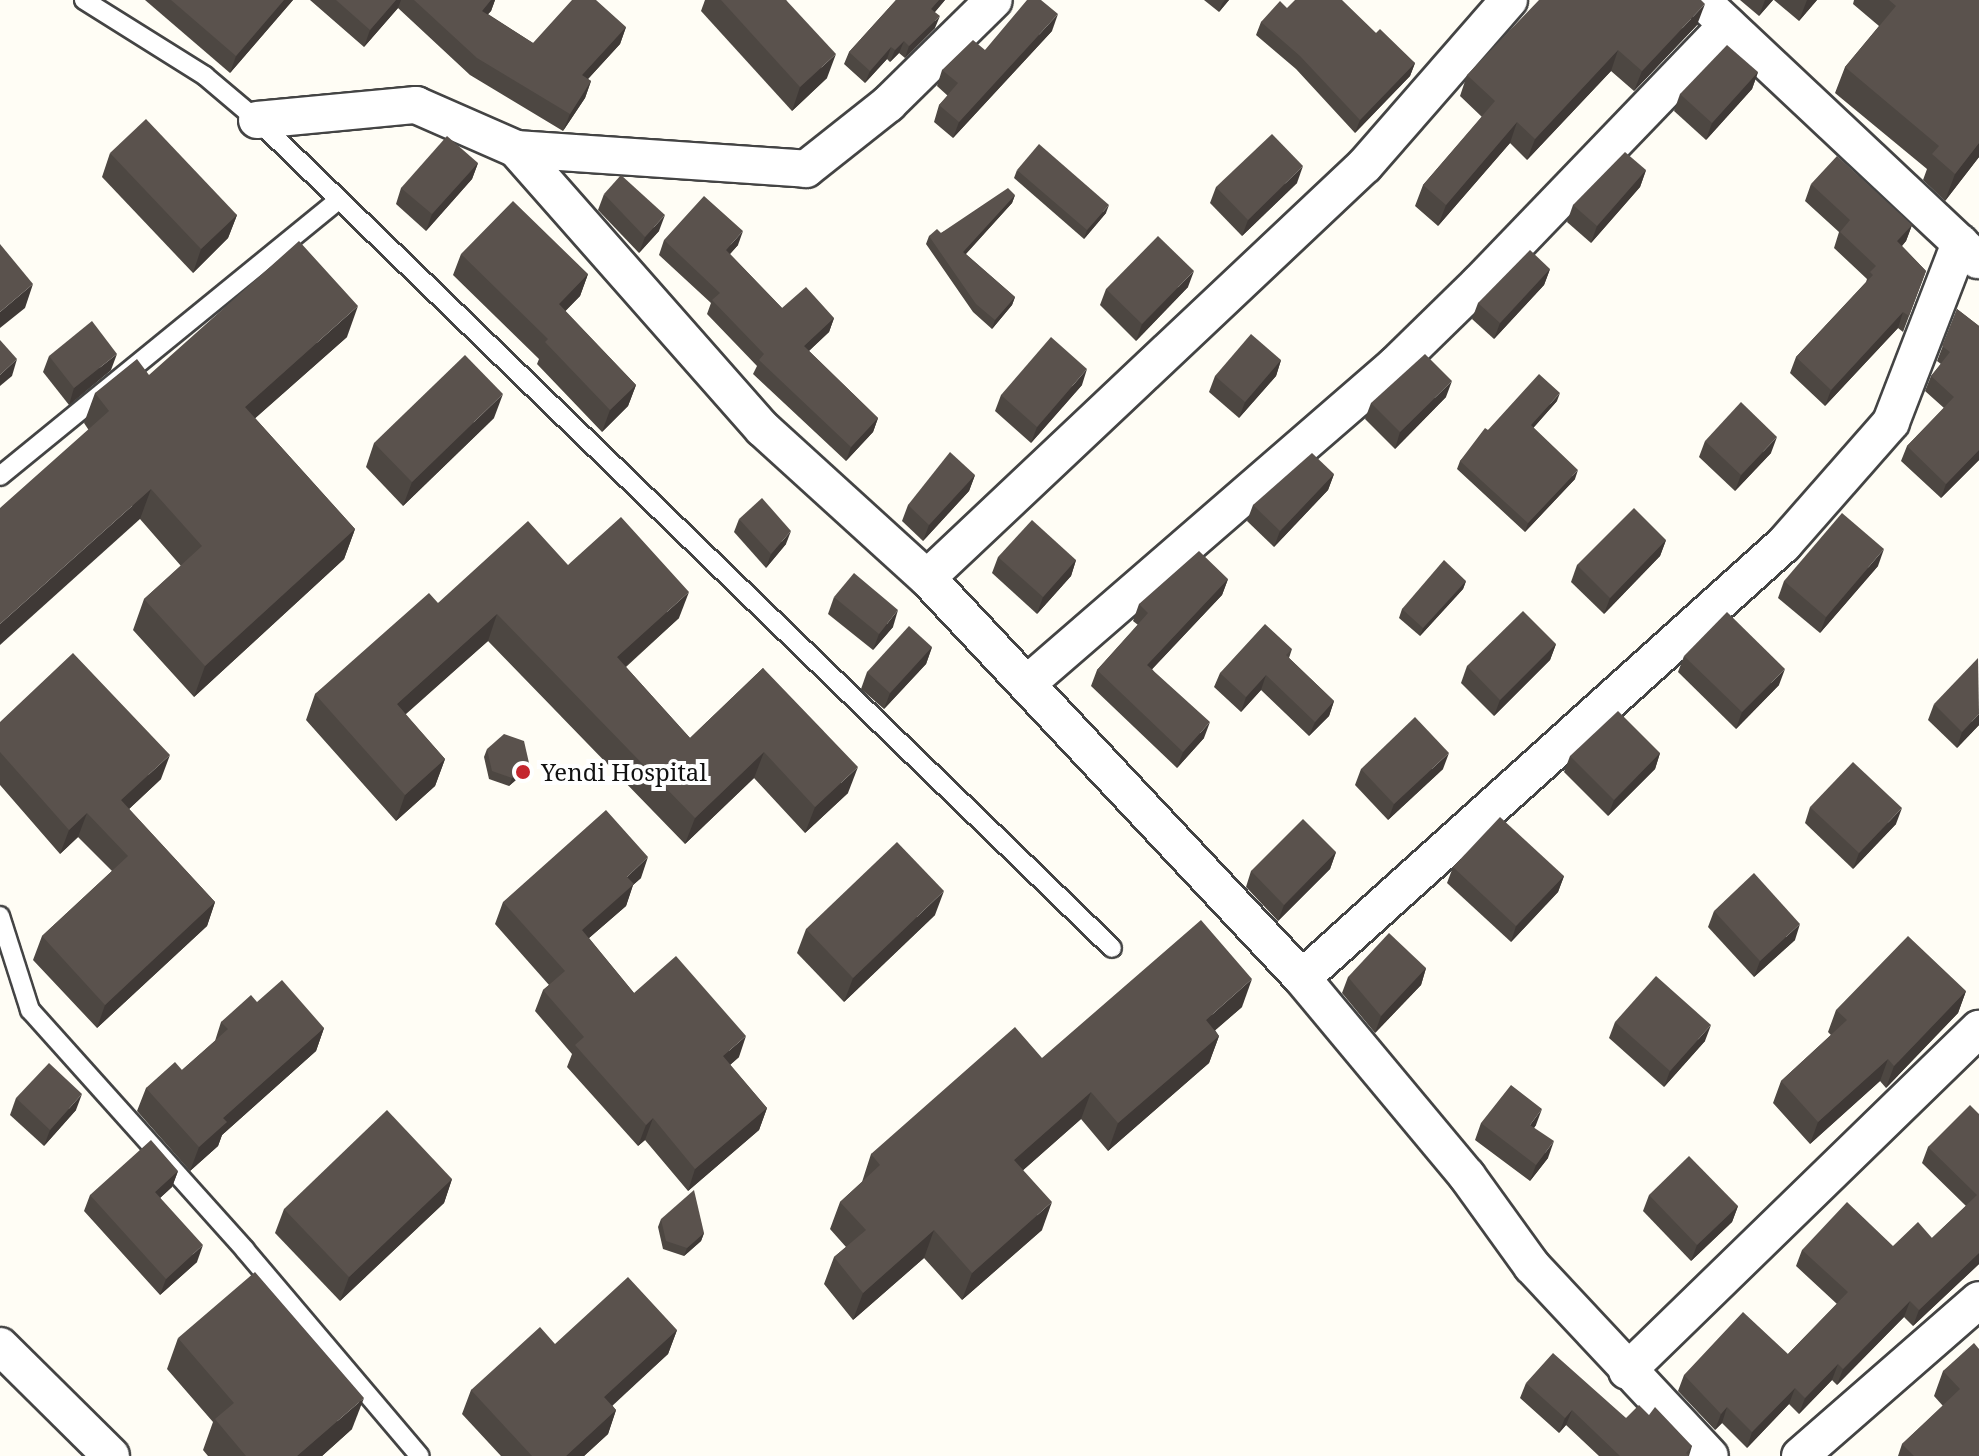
<!DOCTYPE html>
<html>
<head>
<meta charset="utf-8">
<style>
	body { margin:0 }
	#map { position:relative; width:1979px; height:1456px; overflow:hidden; background:#fffdf5; font-family:"Noto Serif",serif }
	div>[style] { position:absolute }
	[style*='--x'] { left:calc(var(--x)*1px); top:calc(var(--y)*1px); width:calc(var(--w)*1px); rotate:calc(var(--a)*1deg) }
	.roads { filter:drop-shadow(2px 0 #444) drop-shadow(-2px 0 #444) drop-shadow(0 2px #444) drop-shadow(0 -2px #444) }
	.service>* { height:18px; margin:-9px; padding:0 9px; transform-origin:9px; border-radius:9px; background:#fff }
	.minor>* { height:36px; margin:-18px; padding:0 18px; transform-origin:18px; border-radius:18px; background:#fff }
	.wall>* { inset:0; background:#4d4742 }
	.shaded-wall>* { inset:0; background:#3f3936 }
	.building>* { inset:0; background:#5a524d }
	.dots>* { width:22px; height:22px; translate:-50% -50%; box-sizing:border-box; border:4px solid #fff; border-radius:50% }
	span { translate:-50% -50%; white-space:nowrap; text-align:center; line-height:1.15; -webkit-text-stroke:8px #fff; paint-order:stroke }
	.poi-label { font-size:24px; color:#111 }
	.left { translate:0 -50%; text-align:left }
</style>
</head>
<body>
<div id="map">
	<div class="roads">
		<div class="service">
			<div style="--x:84;--y:0;--w:143;--a:32.1"></div>
			<div style="--x:205;--y:76;--w:68;--a:40.2"></div>
			<div style="--x:257;--y:120;--w:1190;--a:44.08"></div>
			<div style="--x:0;--y:476;--w:437;--a:-39.2"></div>
			<div style="--x:0;--y:916;--w:99;--a:72.3"></div>
			<div style="--x:30;--y:1010;--w:322;--a:48.1"></div>
			<div style="--x:245;--y:1250;--w:270;--a:49.7"></div>
		</div>
		<div class="minor">
			<div style="--x:1701;--y:0;--w:380;--a:43.2"></div>
			<div style="--x:257;--y:120;--w:160;--a:-5.4"></div>
			<div style="--x:416;--y:105;--w:109;--a:23.7"></div>
			<div style="--x:516;--y:149;--w:373;--a:48.6"></div>
			<div style="--x:763;--y:429;--w:222;--a:42.3"></div>
			<div style="--x:927;--y:578;--w:548;--a:46.85"></div>
			<div style="--x:1302;--y:978;--w:258;--a:50.2"></div>
			<div style="--x:1467;--y:1176;--w:111;--a:54.2"></div>
			<div style="--x:1532;--y:1266;--w:260;--a:46.9"></div>
			<div style="--x:516;--y:149;--w:291;--a:3.9"></div>
			<div style="--x:806;--y:169;--w:105;--a:-38.4"></div>
			<div style="--x:888;--y:104;--w:148;--a:-44.5"></div>
			<div style="--x:927;--y:578;--w:602;--a:-43.32"></div>
			<div style="--x:1365;--y:165;--w:219;--a:-48.9"></div>
			<div style="--x:1028;--y:683;--w:487;--a:-40.9"></div>
			<div style="--x:1396;--y:364;--w:116;--a:-44.3"></div>
			<div style="--x:1479;--y:283;--w:358;--a:-46.1"></div>
			<div style="--x:1302;--y:978;--w:649;--a:-42"></div>
			<div style="--x:1784;--y:544;--w:162;--a:-48.7"></div>
			<div style="--x:1891;--y:422;--w:192;--a:-68.9"></div>
			<div style="--x:0;--y:1346;--w:156;--a:44.7"></div>
			<div style="--x:1627;--y:1371;--w:491;--a:-44.2"></div>
			<div style="--x:1800;--y:1456;--w:237;--a:-41.1"></div>
		</div>
	</div>
	<div class="wall">
		<div style="clip-path:polygon(145px 0,293px 0,230px 73px)"></div>
		<div style="clip-path:polygon(310px 0,495px 0,491px 11px,488px 14px,533px 43px,626px 27px,620px 44px,588px 79px,591px 81px,585px 98px,563px 131px,470px 75px,398px 8px,364px 47px)"></div>
		<div style="clip-path:polygon(705px 0,786px 0,827px 78px,792px 111px,701px 11px)"></div>
		<div style="clip-path:polygon(896px 0,945px 0,935px 12px,935px 28px,905px 58px,899px 53px,890px 62px,887px 59px,865px 83px,844px 64px,849px 52px)"></div>
		<div style="clip-path:polygon(1204px 0,1229px 0,1219px 12px)"></div>
		<div style="clip-path:polygon(1740px 0,1773px 0,1759px 16px)"></div>
		<div style="clip-path:polygon(1774px 0,1817px 0,1799px 21px)"></div>
		<div style="clip-path:polygon(1854px 0,1979px 0,1979px 157px,1945px 201px,1923px 180px,1927px 169px,1835px 93px,1845px 67px,1879px 26px,1853px 4px)"></div>
		<div style="clip-path:polygon(1287px 8px,1376px 33px,1415px 63px,1410px 76px,1355px 133px,1296px 69px,1256px 35px,1261px 22px)"></div>
		<div style="clip-path:polygon(1697px 25px,1634px 91px,1611px 71px,1527px 160px,1510px 143px,1438px 226px,1415px 206px,1423px 185px,1482px 117px,1460px 96px,1467px 75px)"></div>
		<div style="clip-path:polygon(1052px 31px,953px 138px,934px 122px,939px 105px,948px 96px,937px 86px,942px 70px,985px 50px)"></div>
		<div style="clip-path:polygon(1758px 72px,1752px 89px,1706px 140px,1674px 111px,1680px 94px)"></div>
		<div style="clip-path:polygon(110px 153px,237px 215px,228px 238px,193px 273px,102px 177px)"></div>
		<div style="clip-path:polygon(478px 163px,472px 179px,426px 231px,396px 204px,401px 188px)"></div>
		<div style="clip-path:polygon(1017px 170px,1106px 213px,1084px 239px,1014px 178px)"></div>
		<div style="clip-path:polygon(1646px 170px,1640px 187px,1591px 243px,1567px 222px,1573px 205px)"></div>
		<div style="clip-path:polygon(1297px 183px,1242px 236px,1210px 203px,1216px 187px)"></div>
		<div style="clip-path:polygon(1811px 184px,1912px 225px,1906px 241px,1902px 246px,1926px 271px,1903px 332px,1898px 328px,1825px 406px,1790px 373px,1796px 357px,1866px 282px,1867px 279px,1834px 248px,1839px 232px,1805px 201px)"></div>
		<div style="clip-path:polygon(604px 194px,659px 231px,639px 253px,598px 210px)"></div>
		<div style="clip-path:polygon(1015px 195px,1012px 203px,966px 254px,1015px 297px,1012px 305px,992px 329px,973px 312px,926px 244px,929px 236px,941px 233px)"></div>
		<div style="clip-path:polygon(664px 240px,738px 245px,730px 254px,782px 308px,834px 318px,829px 332px,809px 351px,878px 418px,873px 432px,846px 461px,753px 374px,757px 366px,707px 314px,711px 303px,659px 255px)"></div>
		<div style="clip-path:polygon(461px 254px,588px 274px,580px 296px,565px 311px,636px 385px,628px 406px,602px 432px,537px 364px,539px 359px,453px 275px)"></div>
		<div style="clip-path:polygon(1550px 269px,1544px 285px,1494px 339px,1472px 319px,1478px 303px)"></div>
		<div style="clip-path:polygon(1188px 287px,1136px 341px,1100px 305px,1106px 289px)"></div>
		<div style="clip-path:polygon(1957px 309px,1979px 326px,1979px 460px,1941px 498px,1901px 461px,1907px 446px,1944px 408px,1925px 391px,1931px 376px,1941px 364px,1937px 361px)"></div>
		<div style="clip-path:polygon(347px 337px,255px 418px,355px 529px,344px 559px,194px 697px,133px 630px,144px 599px,181px 566px,140px 519px,88px 429px,84px 423px,95px 393px,149px 375px)"></div>
		<div style="clip-path:polygon(49px 356px,111px 370px,69px 405px,43px 372px)"></div>
		<div style="clip-path:polygon(1281px 360px,1276px 376px,1239px 418px,1209px 392px,1215px 376px)"></div>
		<div style="clip-path:polygon(1082px 385px,1031px 443px,995px 411px,1001px 395px)"></div>
		<div style="clip-path:polygon(1446px 397px,1395px 449px,1365px 419px,1371px 403px)"></div>
		<div style="clip-path:polygon(1557px 401px,1533px 428px,1575px 479px,1525px 532px,1457px 469px,1460px 461px,1488px 430px)"></div>
		<div style="clip-path:polygon(494px 418px,403px 506px,366px 467px,374px 443px)"></div>
		<div style="clip-path:polygon(1705px 441px,1771px 453px,1735px 491px,1699px 457px)"></div>
		<div style="clip-path:polygon(1334px 474px,1328px 490px,1274px 547px,1247px 521px,1253px 505px)"></div>
		<div style="clip-path:polygon(975px 475px,969px 491px,923px 541px,902px 521px,908px 505px)"></div>
		<div style="clip-path:polygon(739px 519px,786px 544px,766px 568px,734px 532px)"></div>
		<div style="clip-path:polygon(1666px 540px,1660px 556px,1604px 614px,1571px 582px,1577px 565px)"></div>
		<div style="clip-path:polygon(998px 557px,1076px 560px,1071px 576px,1037px 614px,992px 573px)"></div>
		<div style="clip-path:polygon(568px 565px,679px 618px,626px 667px,690px 738px,763px 668px,848px 793px,805px 833px,754px 778px,685px 844px,488px 641px,405px 714px,445px 759px,435px 786px,396px 821px,306px 720px,315px 694px,438px 603px)"></div>
		<div style="clip-path:polygon(1878px 566px,1820px 633px,1778px 598px,1784px 581px)"></div>
		<div style="clip-path:polygon(1228px 579px,1222px 595px,1152px 669px,1204px 738px,1177px 768px,1091px 686px,1097px 670px,1138px 625px,1133px 621px,1139px 604px)"></div>
		<div style="clip-path:polygon(1466px 581px,1463px 589px,1420px 636px,1399px 618px,1402px 609px)"></div>
		<div style="clip-path:polygon(834px 597px,893px 627px,873px 650px,828px 614px)"></div>
		<div style="clip-path:polygon(1556px 644px,1550px 660px,1494px 716px,1461px 683px,1467px 666px)"></div>
		<div style="clip-path:polygon(932px 647px,926px 664px,884px 709px,861px 689px,867px 672px)"></div>
		<div style="clip-path:polygon(1292px 649px,1289px 658px,1334px 701px,1329px 716px,1309px 736px,1261px 690px,1241px 712px,1214px 687px,1220px 673px)"></div>
		<div style="clip-path:polygon(1684px 656px,1779px 685px,1736px 729px,1678px 672px)"></div>
		<div style="clip-path:polygon(1934px 704px,1979px 725px,1957px 748px,1928px 720px)"></div>
		<div style="clip-path:polygon(0 722px,161px 779px,129px 809px,215px 902px,207px 926px,97px 1028px,33px 960px,42px 936px,112px 871px,78px 837px,60px 854px,0 785px)"></div>
		<div style="clip-path:polygon(487px 749px,526px 771px,509px 786px,489px 779px,484px 757px)"></div>
		<div style="clip-path:polygon(1660px 753px,1655px 769px,1608px 816px,1564px 772px,1570px 756px)"></div>
		<div style="clip-path:polygon(1361px 769px,1443px 769px,1388px 820px,1355px 785px)"></div>
		<div style="clip-path:polygon(1810px 807px,1896px 824px,1853px 869px,1805px 823px)"></div>
		<div style="clip-path:polygon(1336px 852px,1330px 869px,1278px 921px,1246px 887px,1251px 871px)"></div>
		<div style="clip-path:polygon(1453px 867px,1564px 876px,1558px 892px,1511px 942px,1447px 883px)"></div>
		<div style="clip-path:polygon(641px 878px,633px 885px,626px 906px,589px 938px,634px 993px,739px 1057px,730px 1065px,767px 1108px,759px 1130px,688px 1191px,645px 1140px,638px 1146px,567px 1067px,572px 1054px,535px 1011px,543px 990px,549px 985px,495px 924px,503px 902px)"></div>
		<div style="clip-path:polygon(1714px 911px,1795px 940px,1754px 977px,1708px 927px)"></div>
		<div style="clip-path:polygon(935px 915px,844px 1002px,797px 953px,806px 929px)"></div>
		<div style="clip-path:polygon(1426px 968px,1421px 985px,1375px 1033px,1342px 993px,1348px 977px)"></div>
		<div style="clip-path:polygon(1966px 991px,1958px 1013px,1886px 1088px,1880px 1081px,1810px 1144px,1773px 1103px,1781px 1081px,1831px 1035px,1828px 1032px,1836px 1010px)"></div>
		<div style="clip-path:polygon(257px 1002px,324px 1028px,316px 1051px,222px 1135px,218px 1146px,190px 1171px,137px 1111px,146px 1088px,182px 1070px,215px 1041px,221px 1022px)"></div>
		<div style="clip-path:polygon(1242px 1007px,1215px 1030px,1219px 1036px,1209px 1063px,1108px 1151px,1081px 1119px,1023px 1170px,1042px 1230px,962px 1300px,924px 1258px,853px 1320px,824px 1284px,834px 1257px,846px 1247px,830px 1229px,840px 1202px,862px 1182px,871px 1154px,1042px 1058px)"></div>
		<div style="clip-path:polygon(1615px 1022px,1705px 1041px,1664px 1087px,1609px 1038px)"></div>
		<div style="clip-path:polygon(16px 1098px,76px 1110px,44px 1146px,10px 1115px)"></div>
		<div style="clip-path:polygon(1979px 1114px,1979px 1264px,1913px 1326px,1904px 1317px,1837px 1385px,1832px 1380px,1799px 1414px,1789px 1404px,1747px 1448px,1722px 1423px,1715px 1430px,1678px 1391px,1684px 1375px,1788px 1354px,1837px 1304px,1796px 1266px,1802px 1250px,1893px 1246px,1932px 1238px,1966px 1206px,1922px 1163px,1928px 1147px)"></div>
		<div style="clip-path:polygon(1481px 1123px,1536px 1125px,1534px 1128px,1548px 1158px,1530px 1181px,1475px 1140px)"></div>
		<div style="clip-path:polygon(178px 1171px,172px 1187px,160px 1198px,197px 1262px,160px 1295px,84px 1211px,90px 1195px)"></div>
		<div style="clip-path:polygon(452px 1179px,444px 1203px,340px 1301px,275px 1233px,284px 1209px)"></div>
		<div style="clip-path:polygon(1649px 1195px,1738px 1206px,1732px 1222px,1691px 1261px,1643px 1211px)"></div>
		<div style="clip-path:polygon(661px 1219px,704px 1233px,701px 1241px,684px 1256px,663px 1249px,658px 1227px)"></div>
		<div style="clip-path:polygon(677px 1330px,668px 1354px,612px 1405px,616px 1410px,608px 1434px,584px 1456px,501px 1456px,462px 1414px,471px 1390px,555px 1344px)"></div>
		<div style="clip-path:polygon(178px 1338px,352px 1429px,322px 1456px,208px 1456px,203px 1450px,213px 1422px,167px 1369px)"></div>
		<div style="clip-path:polygon(1979px 1349px,1979px 1456px,1898px 1456px,1902px 1444px,1943px 1406px,1934px 1396px,1943px 1371px)"></div>
		<div style="clip-path:polygon(1526px 1383px,1626px 1418px,1649px 1415px,1692px 1446px,1689px 1456px,1599px 1456px,1566px 1425px,1559px 1433px,1520px 1398px)"></div>
	</div>
	<div class="shaded-wall">
		<div style="clip-path:polygon(284px 0,293px 0,230px 73px,236px 56px)"></div>
		<div style="clip-path:polygon(396px 0,401px 0,398px 8px,364px 47px,370px 30px)"></div>
		<div style="clip-path:polygon(491px 0,495px 0,491px 11px,475px 28px,482px 11px)"></div>
		<div style="clip-path:polygon(939px 0,945px 0,927px 21px,931px 9px)"></div>
		<div style="clip-path:polygon(1225px 0,1229px 0,1219px 12px,1222px 4px)"></div>
		<div style="clip-path:polygon(1765px 0,1773px 0,1759px 16px)"></div>
		<div style="clip-path:polygon(1807px 0,1817px 0,1799px 21px)"></div>
		<div style="clip-path:polygon(1705px 4px,1697px 25px,1634px 91px,1642px 71px)"></div>
		<div style="clip-path:polygon(1058px 14px,1052px 31px,953px 138px,959px 122px)"></div>
		<div style="clip-path:polygon(940px 16px,935px 28px,905px 58px,909px 46px)"></div>
		<div style="clip-path:polygon(626px 27px,620px 44px,576px 92px,582px 75px)"></div>
		<div style="clip-path:polygon(904px 41px,899px 53px,890px 62px,895px 50px)"></div>
		<div style="clip-path:polygon(891px 47px,887px 59px,865px 83px,870px 71px)"></div>
		<div style="clip-path:polygon(1618px 50px,1611px 71px,1527px 160px,1535px 139px)"></div>
		<div style="clip-path:polygon(836px 54px,827px 78px,792px 111px,800px 87px)"></div>
		<div style="clip-path:polygon(1415px 63px,1410px 76px,1355px 133px,1360px 120px)"></div>
		<div style="clip-path:polygon(1758px 72px,1752px 89px,1706px 140px,1712px 123px)"></div>
		<div style="clip-path:polygon(591px 81px,585px 98px,563px 131px,570px 114px)"></div>
		<div style="clip-path:polygon(1517px 122px,1510px 143px,1438px 226px,1446px 205px)"></div>
		<div style="clip-path:polygon(1979px 143px,1979px 157px,1945px 201px,1955px 174px)"></div>
		<div style="clip-path:polygon(478px 163px,472px 179px,426px 231px,432px 214px)"></div>
		<div style="clip-path:polygon(1303px 166px,1297px 183px,1242px 236px,1248px 220px)"></div>
		<div style="clip-path:polygon(1646px 170px,1640px 187px,1591px 243px,1597px 226px)"></div>
		<div style="clip-path:polygon(1015px 195px,1012px 203px,960px 260px,963px 252px)"></div>
		<div style="clip-path:polygon(1109px 205px,1106px 213px,1084px 239px,1087px 230px)"></div>
		<div style="clip-path:polygon(237px 215px,228px 238px,193px 273px,201px 249px)"></div>
		<div style="clip-path:polygon(665px 215px,659px 231px,639px 253px,645px 237px)"></div>
		<div style="clip-path:polygon(1912px 225px,1906px 241px,1892px 257px,1897px 241px)"></div>
		<div style="clip-path:polygon(743px 231px,738px 245px,721px 264px,726px 250px)"></div>
		<div style="clip-path:polygon(1550px 269px,1544px 285px,1494px 339px,1500px 323px)"></div>
		<div style="clip-path:polygon(1194px 271px,1188px 287px,1136px 341px,1142px 324px)"></div>
		<div style="clip-path:polygon(588px 274px,580px 296px,551px 326px,559px 304px)"></div>
		<div style="clip-path:polygon(33px 284px,25px 308px,0 328px,0 312px)"></div>
		<div style="clip-path:polygon(1015px 297px,1012px 305px,992px 329px,995px 320px)"></div>
		<div style="clip-path:polygon(358px 306px,347px 337px,234px 437px,245px 407px)"></div>
		<div style="clip-path:polygon(1903px 312px,1898px 328px,1825px 406px,1831px 390px)"></div>
		<div style="clip-path:polygon(834px 318px,829px 332px,799px 360px,804px 346px)"></div>
		<div style="clip-path:polygon(117px 354px,111px 370px,69px 405px,74px 388px)"></div>
		<div style="clip-path:polygon(17px 359px,12px 376px,0 386px,0 375px)"></div>
		<div style="clip-path:polygon(1281px 360px,1276px 376px,1239px 418px,1245px 402px)"></div>
		<div style="clip-path:polygon(1087px 369px,1082px 385px,1031px 443px,1037px 427px)"></div>
		<div style="clip-path:polygon(1452px 381px,1446px 397px,1395px 449px,1400px 432px)"></div>
		<div style="clip-path:polygon(636px 385px,628px 406px,602px 432px,610px 410px)"></div>
		<div style="clip-path:polygon(1560px 393px,1557px 401px,1528px 434px,1531px 425px)"></div>
		<div style="clip-path:polygon(503px 394px,494px 418px,403px 506px,412px 482px)"></div>
		<div style="clip-path:polygon(878px 418px,873px 432px,846px 461px,851px 447px)"></div>
		<div style="clip-path:polygon(1777px 437px,1771px 453px,1735px 491px,1741px 475px)"></div>
		<div style="clip-path:polygon(1979px 450px,1979px 460px,1941px 498px,1946px 484px)"></div>
		<div style="clip-path:polygon(1578px 470px,1575px 479px,1525px 532px,1528px 523px)"></div>
		<div style="clip-path:polygon(1334px 474px,1328px 490px,1274px 547px,1280px 531px)"></div>
		<div style="clip-path:polygon(975px 475px,969px 491px,923px 541px,929px 525px)"></div>
		<div style="clip-path:polygon(151px 489px,140px 519px,0 645px,0 624px)"></div>
		<div style="clip-path:polygon(355px 529px,344px 559px,194px 697px,205px 666px)"></div>
		<div style="clip-path:polygon(791px 531px,786px 544px,766px 568px,771px 554px)"></div>
		<div style="clip-path:polygon(1666px 540px,1660px 556px,1604px 614px,1610px 598px)"></div>
		<div style="clip-path:polygon(1884px 549px,1878px 566px,1820px 633px,1826px 617px)"></div>
		<div style="clip-path:polygon(1076px 560px,1071px 576px,1037px 614px,1043px 597px)"></div>
		<div style="clip-path:polygon(1228px 579px,1222px 595px,1141px 681px,1147px 665px)"></div>
		<div style="clip-path:polygon(1466px 581px,1463px 589px,1420px 636px,1423px 628px)"></div>
		<div style="clip-path:polygon(689px 592px,679px 618px,607px 683px,617px 657px)"></div>
		<div style="clip-path:polygon(898px 610px,893px 627px,873px 650px,879px 634px)"></div>
		<div style="clip-path:polygon(497px 614px,488px 641px,387px 731px,397px 704px)"></div>
		<div style="clip-path:polygon(1556px 644px,1550px 660px,1494px 716px,1500px 700px)"></div>
		<div style="clip-path:polygon(932px 647px,926px 664px,884px 709px,890px 693px)"></div>
		<div style="clip-path:polygon(1785px 669px,1779px 685px,1736px 729px,1742px 712px)"></div>
		<div style="clip-path:polygon(1266px 675px,1261px 690px,1241px 712px,1246px 697px)"></div>
		<div style="clip-path:polygon(1334px 701px,1329px 716px,1309px 736px,1315px 722px)"></div>
		<div style="clip-path:polygon(1979px 714px,1979px 725px,1957px 748px,1962px 732px)"></div>
		<div style="clip-path:polygon(1210px 722px,1204px 738px,1177px 768px,1183px 752px)"></div>
		<div style="clip-path:polygon(764px 752px,754px 778px,685px 844px,695px 818px)"></div>
		<div style="clip-path:polygon(1449px 753px,1443px 769px,1388px 820px,1394px 804px)"></div>
		<div style="clip-path:polygon(1660px 753px,1655px 769px,1608px 816px,1614px 800px)"></div>
		<div style="clip-path:polygon(170px 755px,161px 779px,113px 824px,121px 800px)"></div>
		<div style="clip-path:polygon(445px 759px,435px 786px,396px 821px,405px 795px)"></div>
		<div style="clip-path:polygon(529px 763px,526px 771px,509px 786px,512px 778px)"></div>
		<div style="clip-path:polygon(858px 767px,848px 793px,805px 833px,815px 807px)"></div>
		<div style="clip-path:polygon(1902px 808px,1896px 824px,1853px 869px,1859px 853px)"></div>
		<div style="clip-path:polygon(87px 813px,78px 837px,60px 854px,69px 830px)"></div>
		<div style="clip-path:polygon(1336px 852px,1330px 869px,1278px 921px,1284px 905px)"></div>
		<div style="clip-path:polygon(648px 857px,641px 878px,633px 885px,626px 906px,574px 951px,582px 930px,627px 877px)"></div>
		<div style="clip-path:polygon(1564px 876px,1558px 892px,1511px 942px,1516px 926px)"></div>
		<div style="clip-path:polygon(944px 891px,935px 915px,844px 1002px,853px 978px)"></div>
		<div style="clip-path:polygon(215px 902px,207px 926px,97px 1028px,105px 1005px)"></div>
		<div style="clip-path:polygon(1800px 924px,1795px 940px,1754px 977px,1760px 961px)"></div>
		<div style="clip-path:polygon(1426px 968px,1421px 985px,1375px 1033px,1381px 1016px)"></div>
		<div style="clip-path:polygon(1252px 979px,1242px 1007px,1196px 1047px,1206px 1020px)"></div>
		<div style="clip-path:polygon(1966px 991px,1958px 1013px,1886px 1088px,1894px 1066px)"></div>
		<div style="clip-path:polygon(1711px 1025px,1705px 1041px,1664px 1087px,1670px 1071px)"></div>
		<div style="clip-path:polygon(324px 1028px,316px 1051px,222px 1135px,218px 1146px,190px 1171px,199px 1147px,223px 1118px)"></div>
		<div style="clip-path:polygon(746px 1036px,739px 1057px,715px 1078px,723px 1056px)"></div>
		<div style="clip-path:polygon(1219px 1036px,1209px 1063px,1108px 1151px,1118px 1123px)"></div>
		<div style="clip-path:polygon(1888px 1059px,1880px 1081px,1810px 1144px,1818px 1122px)"></div>
		<div style="clip-path:polygon(1091px 1092px,1081px 1119px,1004px 1187px,1014px 1160px)"></div>
		<div style="clip-path:polygon(82px 1094px,76px 1110px,44px 1146px,50px 1130px)"></div>
		<div style="clip-path:polygon(767px 1108px,759px 1130px,688px 1191px,695px 1169px)"></div>
		<div style="clip-path:polygon(1542px 1109px,1536px 1125px,1524px 1141px,1530px 1125px)"></div>
		<div style="clip-path:polygon(653px 1118px,645px 1140px,638px 1146px,646px 1125px)"></div>
		<div style="clip-path:polygon(1554px 1141px,1548px 1158px,1530px 1181px,1536px 1165px)"></div>
		<div style="clip-path:polygon(178px 1171px,172px 1187px,149px 1208px,155px 1192px)"></div>
		<div style="clip-path:polygon(452px 1179px,444px 1203px,340px 1301px,349px 1277px)"></div>
		<div style="clip-path:polygon(1052px 1202px,1042px 1230px,962px 1300px,972px 1273px)"></div>
		<div style="clip-path:polygon(1738px 1206px,1732px 1222px,1691px 1261px,1697px 1245px)"></div>
		<div style="clip-path:polygon(934px 1230px,924px 1258px,853px 1320px,863px 1293px)"></div>
		<div style="clip-path:polygon(704px 1233px,701px 1241px,684px 1256px,687px 1248px)"></div>
		<div style="clip-path:polygon(203px 1245px,197px 1262px,160px 1295px,166px 1279px)"></div>
		<div style="clip-path:polygon(1979px 1253px,1979px 1264px,1913px 1326px,1919px 1310px)"></div>
		<div style="clip-path:polygon(1910px 1301px,1904px 1317px,1837px 1385px,1843px 1369px)"></div>
		<div style="clip-path:polygon(677px 1330px,668px 1354px,596px 1421px,604px 1397px)"></div>
		<div style="clip-path:polygon(1838px 1364px,1832px 1380px,1799px 1414px,1805px 1398px)"></div>
		<div style="clip-path:polygon(1795px 1388px,1789px 1404px,1747px 1448px,1752px 1432px)"></div>
		<div style="clip-path:polygon(364px 1398px,352px 1429px,322px 1456px,297px 1456px)"></div>
		<div style="clip-path:polygon(1727px 1407px,1722px 1423px,1715px 1430px,1721px 1414px)"></div>
		<div style="clip-path:polygon(616px 1410px,608px 1434px,584px 1456px,566px 1456px)"></div>
		<div style="clip-path:polygon(1572px 1410px,1566px 1425px,1559px 1433px,1565px 1418px)"></div>
	</div>
	<div class="building">
		<div style="clip-path:polygon(171px 0,284px 0,236px 56px)"></div>
		<div style="clip-path:polygon(336px 0,396px 0,370px 30px)"></div>
		<div style="clip-path:polygon(414px 0,491px 0,482px 11px,533px 43px,572px 0,596px 0,626px 27px,582px 75px,591px 81px,570px 114px,477px 58px)"></div>
		<div style="clip-path:polygon(721px 0,786px 0,836px 54px,800px 87px)"></div>
		<div style="clip-path:polygon(896px 0,939px 0,931px 9px,940px 16px,909px 46px,904px 41px,895px 50px,891px 47px,870px 71px,849px 52px)"></div>
		<div style="clip-path:polygon(1027px 0,1041px 0,1058px 14px,959px 122px,939px 105px,958px 83px,942px 70px,973px 40px,985px 50px)"></div>
		<div style="clip-path:polygon(1295px 0,1342px 0,1376px 33px,1380px 29px,1415px 63px,1360px 120px,1300px 56px,1261px 22px,1280px 1px,1287px 8px)"></div>
		<div style="clip-path:polygon(1539px 0,1701px 0,1705px 4px,1642px 71px,1618px 50px,1535px 139px,1517px 122px,1446px 205px,1423px 185px,1495px 101px,1467px 75px)"></div>
		<div style="clip-path:polygon(1889px 0,1979px 0,1979px 143px,1955px 174px,1932px 154px,1939px 146px,1845px 67px,1896px 6px)"></div>
		<div style="clip-path:polygon(1727px 45px,1758px 72px,1712px 123px,1680px 94px)"></div>
		<div style="clip-path:polygon(146px 119px,237px 215px,201px 249px,110px 153px)"></div>
		<div style="clip-path:polygon(1272px 134px,1303px 166px,1248px 220px,1216px 187px)"></div>
		<div style="clip-path:polygon(447px 136px,478px 163px,432px 214px,401px 188px)"></div>
		<div style="clip-path:polygon(1039px 144px,1109px 205px,1087px 230px,1017px 170px)"></div>
		<div style="clip-path:polygon(1625px 152px,1646px 170px,1597px 226px,1573px 205px)"></div>
		<div style="clip-path:polygon(1837px 156px,1912px 225px,1897px 241px,1926px 271px,1909px 316px,1903px 312px,1831px 390px,1796px 357px,1873px 275px,1870px 272px,1876px 266px,1840px 232px,1850px 220px,1811px 184px)"></div>
		<div style="clip-path:polygon(621px 175px,665px 215px,645px 237px,604px 194px)"></div>
		<div style="clip-path:polygon(1008px 188px,1015px 195px,963px 252px,1015px 297px,995px 320px,976px 304px,929px 236px,937px 229px,941px 233px)"></div>
		<div style="clip-path:polygon(704px 196px,743px 231px,726px 250px,782px 308px,806px 287px,834px 318px,804px 346px,878px 418px,851px 447px,759px 360px,764px 354px,712px 300px,720px 293px,664px 240px)"></div>
		<div style="clip-path:polygon(513px 201px,588px 274px,559px 304px,636px 385px,610px 410px,545px 342px,548px 339px,461px 254px)"></div>
		<div style="clip-path:polygon(1158px 236px,1194px 271px,1142px 324px,1106px 289px)"></div>
		<div style="clip-path:polygon(299px 241px,358px 306px,245px 407px,355px 529px,205px 666px,144px 599px,202px 546px,151px 489px,0 624px,0 508px,109px 411px,95px 393px,137px 359px,149px 375px)"></div>
		<div style="clip-path:polygon(0 244px,33px 284px,0 312px)"></div>
		<div style="clip-path:polygon(1530px 250px,1550px 269px,1500px 323px,1478px 303px)"></div>
		<div style="clip-path:polygon(1957px 309px,1979px 326px,1979px 450px,1946px 484px,1907px 446px,1954px 397px,1931px 376px,1950px 352px,1942px 346px)"></div>
		<div style="clip-path:polygon(92px 321px,117px 354px,74px 388px,49px 356px)"></div>
		<div style="clip-path:polygon(1251px 334px,1281px 360px,1245px 402px,1215px 376px)"></div>
		<div style="clip-path:polygon(1051px 337px,1087px 369px,1037px 427px,1001px 395px)"></div>
		<div style="clip-path:polygon(0 340px,17px 359px,0 375px)"></div>
		<div style="clip-path:polygon(1425px 354px,1452px 381px,1400px 432px,1371px 403px)"></div>
		<div style="clip-path:polygon(465px 355px,503px 394px,412px 482px,374px 443px)"></div>
		<div style="clip-path:polygon(1539px 374px,1560px 393px,1531px 425px,1578px 470px,1528px 523px,1460px 461px,1485px 428px,1488px 430px)"></div>
		<div style="clip-path:polygon(1741px 402px,1777px 437px,1741px 475px,1705px 441px)"></div>
		<div style="clip-path:polygon(950px 452px,975px 475px,929px 525px,908px 505px)"></div>
		<div style="clip-path:polygon(1312px 453px,1334px 474px,1280px 531px,1253px 505px)"></div>
		<div style="clip-path:polygon(762px 498px,791px 531px,771px 554px,739px 519px)"></div>
		<div style="clip-path:polygon(1634px 508px,1666px 540px,1610px 598px,1577px 565px)"></div>
		<div style="clip-path:polygon(1842px 513px,1884px 549px,1826px 617px,1784px 581px)"></div>
		<div style="clip-path:polygon(621px 517px,689px 592px,617px 657px,690px 738px,763px 668px,858px 767px,815px 807px,764px 752px,695px 818px,497px 614px,397px 704px,445px 759px,405px 795px,315px 694px,429px 593px,438px 603px,528px 521px,568px 565px)"></div>
		<div style="clip-path:polygon(1032px 520px,1076px 560px,1043px 597px,998px 557px)"></div>
		<div style="clip-path:polygon(1199px 551px,1228px 579px,1147px 665px,1210px 722px,1183px 752px,1097px 670px,1148px 613px,1139px 604px)"></div>
		<div style="clip-path:polygon(1444px 560px,1466px 581px,1423px 628px,1402px 609px)"></div>
		<div style="clip-path:polygon(854px 573px,898px 610px,879px 634px,834px 597px)"></div>
		<div style="clip-path:polygon(1523px 611px,1556px 644px,1500px 700px,1467px 666px)"></div>
		<div style="clip-path:polygon(1727px 612px,1785px 669px,1742px 712px,1684px 656px)"></div>
		<div style="clip-path:polygon(1265px 624px,1292px 649px,1286px 655px,1334px 701px,1315px 722px,1266px 675px,1246px 697px,1220px 673px)"></div>
		<div style="clip-path:polygon(909px 626px,932px 647px,890px 693px,867px 672px)"></div>
		<div style="clip-path:polygon(73px 653px,170px 755px,121px 800px,215px 902px,105px 1005px,42px 936px,128px 856px,87px 813px,69px 830px,0 752px,0 722px)"></div>
		<div style="clip-path:polygon(1978px 658px,1979px 714px,1962px 732px,1934px 704px)"></div>
		<div style="clip-path:polygon(1618px 711px,1660px 753px,1614px 800px,1570px 756px)"></div>
		<div style="clip-path:polygon(1415px 717px,1449px 753px,1394px 804px,1361px 769px)"></div>
		<div style="clip-path:polygon(504px 734px,524px 741px,529px 763px,512px 778px,492px 771px,487px 749px)"></div>
		<div style="clip-path:polygon(1853px 762px,1902px 808px,1859px 853px,1810px 807px)"></div>
		<div style="clip-path:polygon(606px 810px,648px 857px,627px 877px,634px 884px,582px 930px,634px 993px,676px 956px,746px 1036px,723px 1056px,767px 1108px,695px 1169px,653px 1118px,646px 1125px,575px 1045px,584px 1037px,543px 990px,565px 971px,503px 902px)"></div>
		<div style="clip-path:polygon(1500px 817px,1564px 876px,1516px 926px,1453px 867px)"></div>
		<div style="clip-path:polygon(1303px 819px,1336px 852px,1284px 905px,1251px 871px)"></div>
		<div style="clip-path:polygon(897px 842px,944px 891px,853px 978px,806px 929px)"></div>
		<div style="clip-path:polygon(1754px 873px,1800px 924px,1760px 961px,1714px 911px)"></div>
		<div style="clip-path:polygon(1201px 920px,1252px 979px,1206px 1020px,1219px 1036px,1118px 1123px,1091px 1092px,1014px 1160px,1052px 1202px,972px 1273px,934px 1230px,863px 1293px,834px 1257px,866px 1230px,840px 1202px,880px 1165px,871px 1154px,1015px 1027px,1042px 1058px)"></div>
		<div style="clip-path:polygon(1389px 933px,1426px 968px,1381px 1016px,1348px 977px)"></div>
		<div style="clip-path:polygon(1908px 936px,1966px 991px,1894px 1066px,1888px 1059px,1818px 1122px,1781px 1081px,1847px 1020px,1836px 1010px)"></div>
		<div style="clip-path:polygon(1656px 976px,1711px 1025px,1670px 1071px,1615px 1022px)"></div>
		<div style="clip-path:polygon(282px 980px,324px 1028px,223px 1118px,227px 1122px,199px 1147px,146px 1088px,175px 1062px,182px 1070px,228px 1029px,221px 1022px,251px 995px,257px 1002px)"></div>
		<div style="clip-path:polygon(49px 1063px,82px 1094px,50px 1130px,16px 1098px)"></div>
		<div style="clip-path:polygon(1511px 1085px,1542px 1109px,1530px 1125px,1554px 1141px,1536px 1165px,1481px 1123px)"></div>
		<div style="clip-path:polygon(1970px 1105px,1979px 1114px,1979px 1253px,1919px 1310px,1910px 1301px,1843px 1369px,1838px 1364px,1805px 1398px,1795px 1388px,1752px 1432px,1727px 1407px,1721px 1414px,1684px 1375px,1743px 1312px,1788px 1354px,1848px 1292px,1802px 1250px,1847px 1202px,1893px 1246px,1918px 1222px,1932px 1238px,1977px 1195px,1928px 1147px)"></div>
		<div style="clip-path:polygon(387px 1110px,452px 1179px,349px 1277px,284px 1209px)"></div>
		<div style="clip-path:polygon(151px 1140px,178px 1171px,155px 1192px,203px 1245px,166px 1279px,90px 1195px)"></div>
		<div style="clip-path:polygon(1689px 1156px,1738px 1206px,1697px 1245px,1649px 1195px)"></div>
		<div style="clip-path:polygon(694px 1190px,704px 1233px,687px 1248px,666px 1241px,661px 1219px)"></div>
		<div style="clip-path:polygon(255px 1272px,364px 1398px,297px 1456px,246px 1456px,215px 1419px,234px 1403px,178px 1338px)"></div>
		<div style="clip-path:polygon(628px 1277px,677px 1330px,604px 1397px,616px 1410px,566px 1456px,532px 1456px,471px 1390px,540px 1327px,555px 1344px)"></div>
		<div style="clip-path:polygon(1974px 1343px,1979px 1349px,1979px 1456px,1914px 1456px,1902px 1444px,1960px 1389px,1943px 1371px)"></div>
		<div style="clip-path:polygon(1553px 1353px,1626px 1418px,1639px 1405px,1649px 1415px,1655px 1407px,1692px 1446px,1686px 1453px,1689px 1456px,1620px 1456px,1572px 1410px,1565px 1418px,1526px 1383px)"></div>
	</div>
	<div class="dots">
		<div style="left:523px;top:772px;background:#c4262e"></div>
	</div>
	<div class="poi-label">
		<span class="left" style="left:541px;top:772px">Yendi Hospital</span>
	</div>
</div>
</body>
</html>
